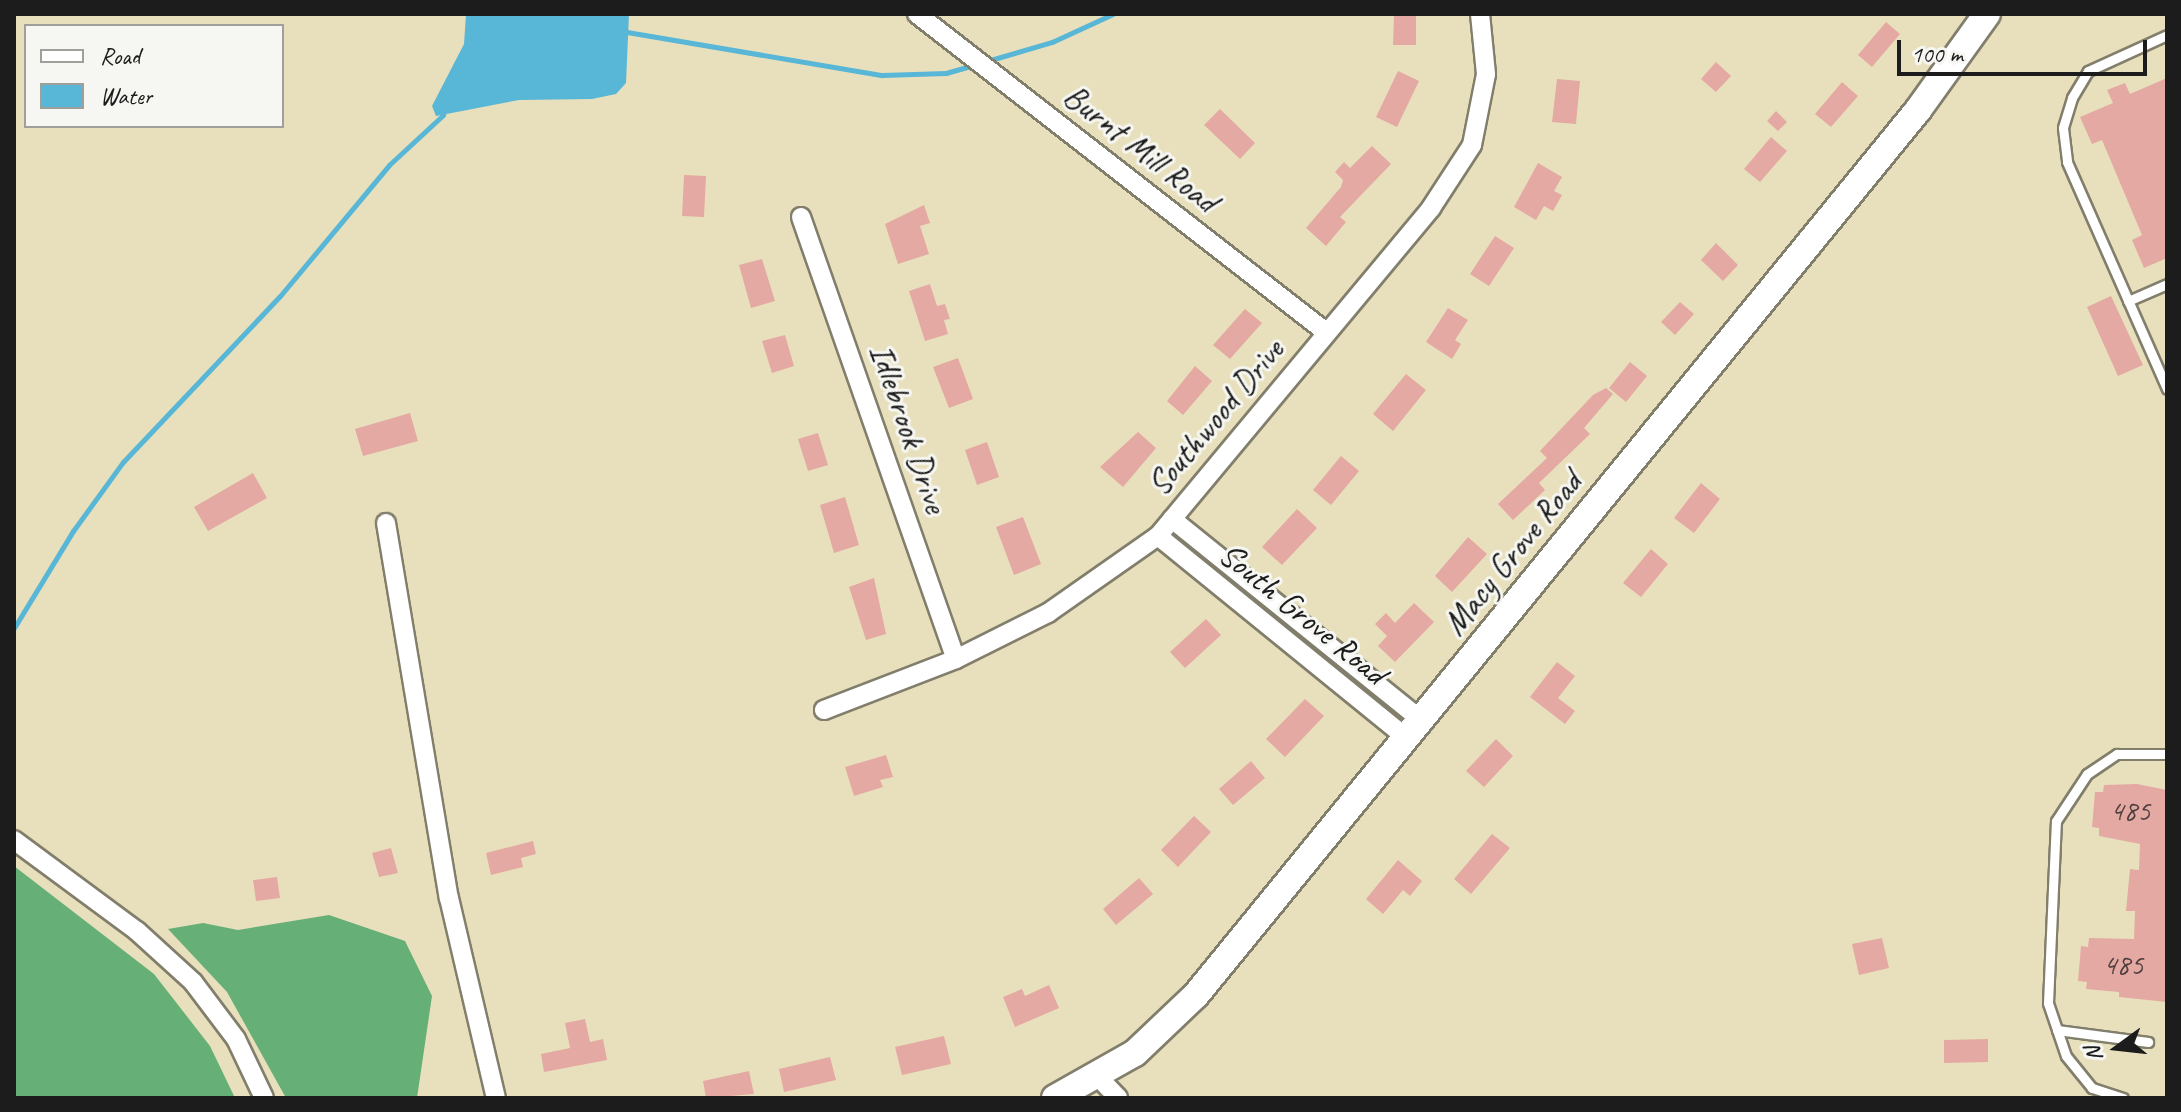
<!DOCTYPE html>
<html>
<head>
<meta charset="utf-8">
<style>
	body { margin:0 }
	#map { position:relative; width:2181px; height:1112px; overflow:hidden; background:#e8e0bc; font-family:Caveat,sans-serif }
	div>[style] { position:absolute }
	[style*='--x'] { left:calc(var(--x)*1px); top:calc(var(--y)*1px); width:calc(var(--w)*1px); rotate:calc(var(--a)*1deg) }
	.forest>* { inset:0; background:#66af76 }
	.water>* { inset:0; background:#58b6d6 }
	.stream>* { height:5px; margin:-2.5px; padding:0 2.5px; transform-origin:2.5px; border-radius:2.5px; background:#58b6d6 }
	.building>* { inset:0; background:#e4a9a2 }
	.roads { filter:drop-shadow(2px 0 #827e6c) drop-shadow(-2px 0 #827e6c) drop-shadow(0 2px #827e6c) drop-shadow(0 -2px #827e6c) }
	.lane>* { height:9px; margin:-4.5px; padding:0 4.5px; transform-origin:4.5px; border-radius:4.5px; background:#fff }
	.street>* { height:18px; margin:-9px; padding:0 9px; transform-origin:9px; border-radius:9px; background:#fff }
	.secondary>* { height:26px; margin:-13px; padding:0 13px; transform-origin:13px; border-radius:13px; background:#fff }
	span { translate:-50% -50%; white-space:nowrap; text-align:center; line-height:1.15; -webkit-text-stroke:6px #f6f6f2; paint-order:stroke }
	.number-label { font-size:30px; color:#4e3f3e }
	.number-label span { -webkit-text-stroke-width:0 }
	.street-label { font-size:34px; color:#1c1c1c }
	.frame { position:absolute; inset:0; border:16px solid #1c1c1c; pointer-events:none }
	.legend { position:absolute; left:24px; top:24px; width:260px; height:104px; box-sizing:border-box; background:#f6f6f2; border:2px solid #9f9f9c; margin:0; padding:10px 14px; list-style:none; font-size:24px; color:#1c1c1c }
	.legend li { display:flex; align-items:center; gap:16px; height:40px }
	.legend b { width:40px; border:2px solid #9f9f9c }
	.north { position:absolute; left:2077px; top:1008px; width:80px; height:80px; -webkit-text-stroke:6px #f6f6f2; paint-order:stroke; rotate:255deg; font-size:22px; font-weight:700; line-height:32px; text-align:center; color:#1c1c1c }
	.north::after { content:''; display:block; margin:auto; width:28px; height:36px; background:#1c1c1c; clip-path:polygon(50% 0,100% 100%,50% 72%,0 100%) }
	.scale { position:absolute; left:1897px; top:40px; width:250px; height:36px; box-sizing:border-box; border:4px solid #1c1c1c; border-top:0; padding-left:10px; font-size:24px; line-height:28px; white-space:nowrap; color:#1c1c1c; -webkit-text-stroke:6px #f6f6f2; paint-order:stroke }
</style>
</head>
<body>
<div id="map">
	<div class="forest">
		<div style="clip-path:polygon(14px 866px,154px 974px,210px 1046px,235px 1098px,14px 1098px)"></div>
		<div style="clip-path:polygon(329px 915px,405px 941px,432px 996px,417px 1098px,286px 1098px,227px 992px,168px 929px,203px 923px,238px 930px)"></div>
	</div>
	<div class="water">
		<div style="clip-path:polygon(466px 14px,629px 14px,626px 83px,616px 94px,592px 99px,519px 100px,436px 116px,432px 106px,464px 44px)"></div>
	</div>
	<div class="stream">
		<div style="--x:621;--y:31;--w:265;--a:9.6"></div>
		<div style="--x:882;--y:75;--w:64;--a:-1.8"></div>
		<div style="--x:946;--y:73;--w:29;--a:-16"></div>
		<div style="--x:987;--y:61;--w:68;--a:-16.3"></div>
		<div style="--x:1052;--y:42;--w:67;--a:-24.7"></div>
		<div style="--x:14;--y:628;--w:114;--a:-58.7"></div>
		<div style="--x:73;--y:531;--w:85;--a:-54.1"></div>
		<div style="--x:123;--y:462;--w:228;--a:-46.6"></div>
		<div style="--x:280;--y:296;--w:170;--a:-50.2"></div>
		<div style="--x:389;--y:165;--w:74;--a:-42.8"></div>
	</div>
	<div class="building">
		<div style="clip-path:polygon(1394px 14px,1416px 14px,1416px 45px,1393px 45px)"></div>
		<div style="clip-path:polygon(1886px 22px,1900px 34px,1872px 67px,1858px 55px)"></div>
		<div style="clip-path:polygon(1716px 62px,1731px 76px,1716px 92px,1701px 79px)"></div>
		<div style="clip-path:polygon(1398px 71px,1419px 81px,1397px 127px,1376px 117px)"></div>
		<div style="clip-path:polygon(2167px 78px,2167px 258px,2144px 268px,2132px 240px,2142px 235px,2102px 140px,2092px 144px,2080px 117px,2113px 103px,2107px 90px,2125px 83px,2130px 94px)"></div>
		<div style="clip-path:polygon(1557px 79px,1580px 81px,1576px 124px,1552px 122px)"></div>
		<div style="clip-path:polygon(1842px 82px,1858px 96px,1831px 127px,1815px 114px)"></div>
		<div style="clip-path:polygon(1220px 109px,1255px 143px,1240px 159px,1204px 125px)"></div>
		<div style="clip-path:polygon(1776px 111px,1787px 122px,1778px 131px,1767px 121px)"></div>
		<div style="clip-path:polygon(1771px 137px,1787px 151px,1760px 182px,1744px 169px)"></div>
		<div style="clip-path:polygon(1372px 146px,1391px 164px,1340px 217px,1346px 222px,1326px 246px,1306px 228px,1341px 187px,1343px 180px,1335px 172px,1344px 162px,1350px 168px)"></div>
		<div style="clip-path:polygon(1538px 163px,1562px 177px,1554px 191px,1562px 195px,1553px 211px,1544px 206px,1536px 220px,1514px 207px)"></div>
		<div style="clip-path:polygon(684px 175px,706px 176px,704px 217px,682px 216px)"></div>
		<div style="clip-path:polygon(924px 205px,930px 223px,920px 226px,929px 254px,898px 264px,885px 224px)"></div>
		<div style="clip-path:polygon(1495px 236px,1514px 248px,1489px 286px,1470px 274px)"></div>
		<div style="clip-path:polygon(1716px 243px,1738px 265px,1723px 281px,1701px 260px)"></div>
		<div style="clip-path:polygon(762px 259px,775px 301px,751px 308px,739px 265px)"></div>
		<div style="clip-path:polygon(930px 284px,937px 306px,945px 304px,950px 319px,944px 320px,948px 334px,925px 341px,909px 291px)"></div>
		<div style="clip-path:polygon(2111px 296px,2143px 365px,2118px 376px,2087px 307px)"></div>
		<div style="clip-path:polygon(1680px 302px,1694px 314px,1675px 335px,1661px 322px)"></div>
		<div style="clip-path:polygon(1448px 308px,1468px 320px,1455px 340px,1461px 344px,1452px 359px,1426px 342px)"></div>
		<div style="clip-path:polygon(1245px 309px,1262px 323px,1230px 359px,1213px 345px)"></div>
		<div style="clip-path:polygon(785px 335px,794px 366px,772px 373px,762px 341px)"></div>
		<div style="clip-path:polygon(958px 358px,973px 399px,949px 408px,933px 367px)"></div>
		<div style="clip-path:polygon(1630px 362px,1647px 376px,1626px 402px,1609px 388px)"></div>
		<div style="clip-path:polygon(1195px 366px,1212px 381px,1183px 415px,1167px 401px)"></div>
		<div style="clip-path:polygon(1406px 374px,1426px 390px,1393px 431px,1373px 414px)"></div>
		<div style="clip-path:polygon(1606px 388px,1613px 394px,1584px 428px,1590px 434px,1539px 483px,1545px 490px,1513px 520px,1498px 504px,1547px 458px,1540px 451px,1593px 395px)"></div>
		<div style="clip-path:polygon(410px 413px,418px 441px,363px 456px,355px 429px)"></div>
		<div style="clip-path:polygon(1138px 432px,1156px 448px,1123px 487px,1100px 467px)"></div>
		<div style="clip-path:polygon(818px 433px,828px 465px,808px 471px,798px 439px)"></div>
		<div style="clip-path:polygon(987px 442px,999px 477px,977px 485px,965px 450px)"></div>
		<div style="clip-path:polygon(1341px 456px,1359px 471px,1331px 505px,1313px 490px)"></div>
		<div style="clip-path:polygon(253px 473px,267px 498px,208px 531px,194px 507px)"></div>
		<div style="clip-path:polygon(1701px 483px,1720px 499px,1694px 533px,1674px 518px)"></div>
		<div style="clip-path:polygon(845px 497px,859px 545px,834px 553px,820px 505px)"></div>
		<div style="clip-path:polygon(1297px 509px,1317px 528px,1282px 565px,1262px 547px)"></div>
		<div style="clip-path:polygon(1023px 517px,1041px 564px,1014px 575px,996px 527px)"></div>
		<div style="clip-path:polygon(1468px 537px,1487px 554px,1452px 592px,1435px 576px)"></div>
		<div style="clip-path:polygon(1651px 549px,1668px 564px,1641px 597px,1623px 583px)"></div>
		<div style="clip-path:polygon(874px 578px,886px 634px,866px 640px,849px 587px)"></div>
		<div style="clip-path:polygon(1414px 603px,1434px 622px,1395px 662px,1378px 646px,1387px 636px,1375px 624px,1386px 613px,1395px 623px)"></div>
		<div style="clip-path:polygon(1206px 619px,1221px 635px,1185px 668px,1170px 652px)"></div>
		<div style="clip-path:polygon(1557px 662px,1575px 676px,1558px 698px,1575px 711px,1565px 724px,1530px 697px)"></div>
		<div style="clip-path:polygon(1305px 699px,1324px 716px,1285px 757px,1266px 739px)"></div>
		<div style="clip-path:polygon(1496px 739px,1513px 756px,1484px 787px,1466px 771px)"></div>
		<div style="clip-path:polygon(886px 755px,893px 777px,880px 780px,883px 787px,854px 796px,845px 767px)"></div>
		<div style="clip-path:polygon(1251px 761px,1265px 778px,1233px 805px,1219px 789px)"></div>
		<div style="clip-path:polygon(2137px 784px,2167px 790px,2167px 1002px,2119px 997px,2119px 992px,2086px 989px,2087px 982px,2078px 981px,2081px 946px,2088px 947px,2089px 938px,2134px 939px,2135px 911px,2126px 911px,2130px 869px,2139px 870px,2140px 844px,2099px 836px,2099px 828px,2092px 827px,2095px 792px,2103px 792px,2104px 785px)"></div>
		<div style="clip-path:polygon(1194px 816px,1211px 832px,1178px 867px,1161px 850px)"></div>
		<div style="clip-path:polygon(1492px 834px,1510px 848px,1471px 894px,1454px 879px)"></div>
		<div style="clip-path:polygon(533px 841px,536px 854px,521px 858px,523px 867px,491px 875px,486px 853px)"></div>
		<div style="clip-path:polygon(391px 848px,398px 873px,379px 877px,372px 853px)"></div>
		<div style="clip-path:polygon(1398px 860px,1422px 881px,1410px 896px,1403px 890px,1383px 914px,1366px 899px)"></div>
		<div style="clip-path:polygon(277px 877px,280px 898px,256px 901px,253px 880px)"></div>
		<div style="clip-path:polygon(1139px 878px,1153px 894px,1116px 925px,1103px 909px)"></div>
		<div style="clip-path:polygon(1882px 938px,1889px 968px,1859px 975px,1852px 944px)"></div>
		<div style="clip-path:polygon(1049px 985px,1059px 1008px,1015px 1027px,1003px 997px,1022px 989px,1025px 996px)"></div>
		<div style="clip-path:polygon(585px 1019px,590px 1042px,603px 1039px,607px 1060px,544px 1072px,541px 1054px,570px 1048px,565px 1023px)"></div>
		<div style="clip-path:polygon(944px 1036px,951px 1064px,902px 1075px,895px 1047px)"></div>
		<div style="clip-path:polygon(1988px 1039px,1988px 1062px,1944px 1063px,1944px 1040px)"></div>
		<div style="clip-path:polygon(830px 1057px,836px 1080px,784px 1092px,779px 1069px)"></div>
		<div style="clip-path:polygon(749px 1071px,754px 1094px,706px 1098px,703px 1081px)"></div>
	</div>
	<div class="roads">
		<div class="lane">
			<div style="--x:2167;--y:35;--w:87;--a:155.5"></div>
			<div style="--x:2088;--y:71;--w:31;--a:121"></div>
			<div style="--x:2072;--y:98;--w:31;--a:107"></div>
			<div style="--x:2063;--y:128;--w:34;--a:83"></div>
			<div style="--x:2067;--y:162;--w:248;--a:66.2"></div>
			<div style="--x:2128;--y:301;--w:43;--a:-23.6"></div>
			<div style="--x:2057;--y:1030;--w:92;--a:7.5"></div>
			<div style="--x:2123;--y:1098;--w:33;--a:-162"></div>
			<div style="--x:2092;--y:1088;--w:41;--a:-129.1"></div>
			<div style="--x:2066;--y:1056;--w:56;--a:-108.8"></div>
			<div style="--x:2048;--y:1003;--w:182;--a:-87.5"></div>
			<div style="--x:2056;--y:821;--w:56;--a:-56.6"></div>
			<div style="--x:2087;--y:774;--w:36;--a:-34"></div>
			<div style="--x:2117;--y:754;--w:50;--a:0"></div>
		</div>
		<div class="street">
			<div style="--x:917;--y:14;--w:518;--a:37.87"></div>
			<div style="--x:801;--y:217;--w:468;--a:70.7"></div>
			<div style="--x:1172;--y:519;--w:321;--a:38.9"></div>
			<div style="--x:386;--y:523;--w:380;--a:80.5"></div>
			<div style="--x:449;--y:898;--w:205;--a:76.8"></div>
			<div style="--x:1158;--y:536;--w:322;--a:39.1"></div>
			<div style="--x:824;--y:710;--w:142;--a:-21.1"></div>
			<div style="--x:956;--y:659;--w:103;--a:-26.6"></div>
			<div style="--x:1048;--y:613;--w:134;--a:-35"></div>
			<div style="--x:1158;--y:536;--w:427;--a:-50.2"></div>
			<div style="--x:1431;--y:208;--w:75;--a:-56.9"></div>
			<div style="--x:1472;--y:145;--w:72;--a:-78.8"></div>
			<div style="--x:1486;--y:74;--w:60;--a:-95.7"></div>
			<div style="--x:14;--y:840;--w:153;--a:36.5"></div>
			<div style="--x:137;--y:931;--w:76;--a:42.3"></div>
			<div style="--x:193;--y:982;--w:71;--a:53"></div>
			<div style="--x:236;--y:1039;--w:65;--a:64.6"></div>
			<div style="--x:1098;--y:1077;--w:29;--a:46"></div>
		</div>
		<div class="secondary">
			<div style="--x:1055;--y:1098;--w:92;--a:-29.4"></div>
			<div style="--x:1135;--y:1053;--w:84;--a:-43.6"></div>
			<div style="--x:1196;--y:995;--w:1142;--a:-50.79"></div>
			<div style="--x:1918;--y:110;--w:118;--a:-54.3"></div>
		</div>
	</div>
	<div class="number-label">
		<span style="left:2130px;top:810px">485</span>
		<span style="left:2123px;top:964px">485</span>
	</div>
	<div class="street-label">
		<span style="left:1141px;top:148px;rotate:38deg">Burnt Mill Road</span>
		<span style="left:1215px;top:417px;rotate:-50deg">Southwood Drive</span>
		<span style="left:909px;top:428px;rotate:71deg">Idlebrook Drive</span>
		<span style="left:1512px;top:553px;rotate:-51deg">Macy Grove Road</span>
		<span style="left:1303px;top:613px;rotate:39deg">South Grove Road</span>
	</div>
	<div class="frame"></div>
	<ul class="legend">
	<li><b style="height:10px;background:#fff"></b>Road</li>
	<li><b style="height:22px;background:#58b6d6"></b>Water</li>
	</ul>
	<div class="north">N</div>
	<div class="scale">100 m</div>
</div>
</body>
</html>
